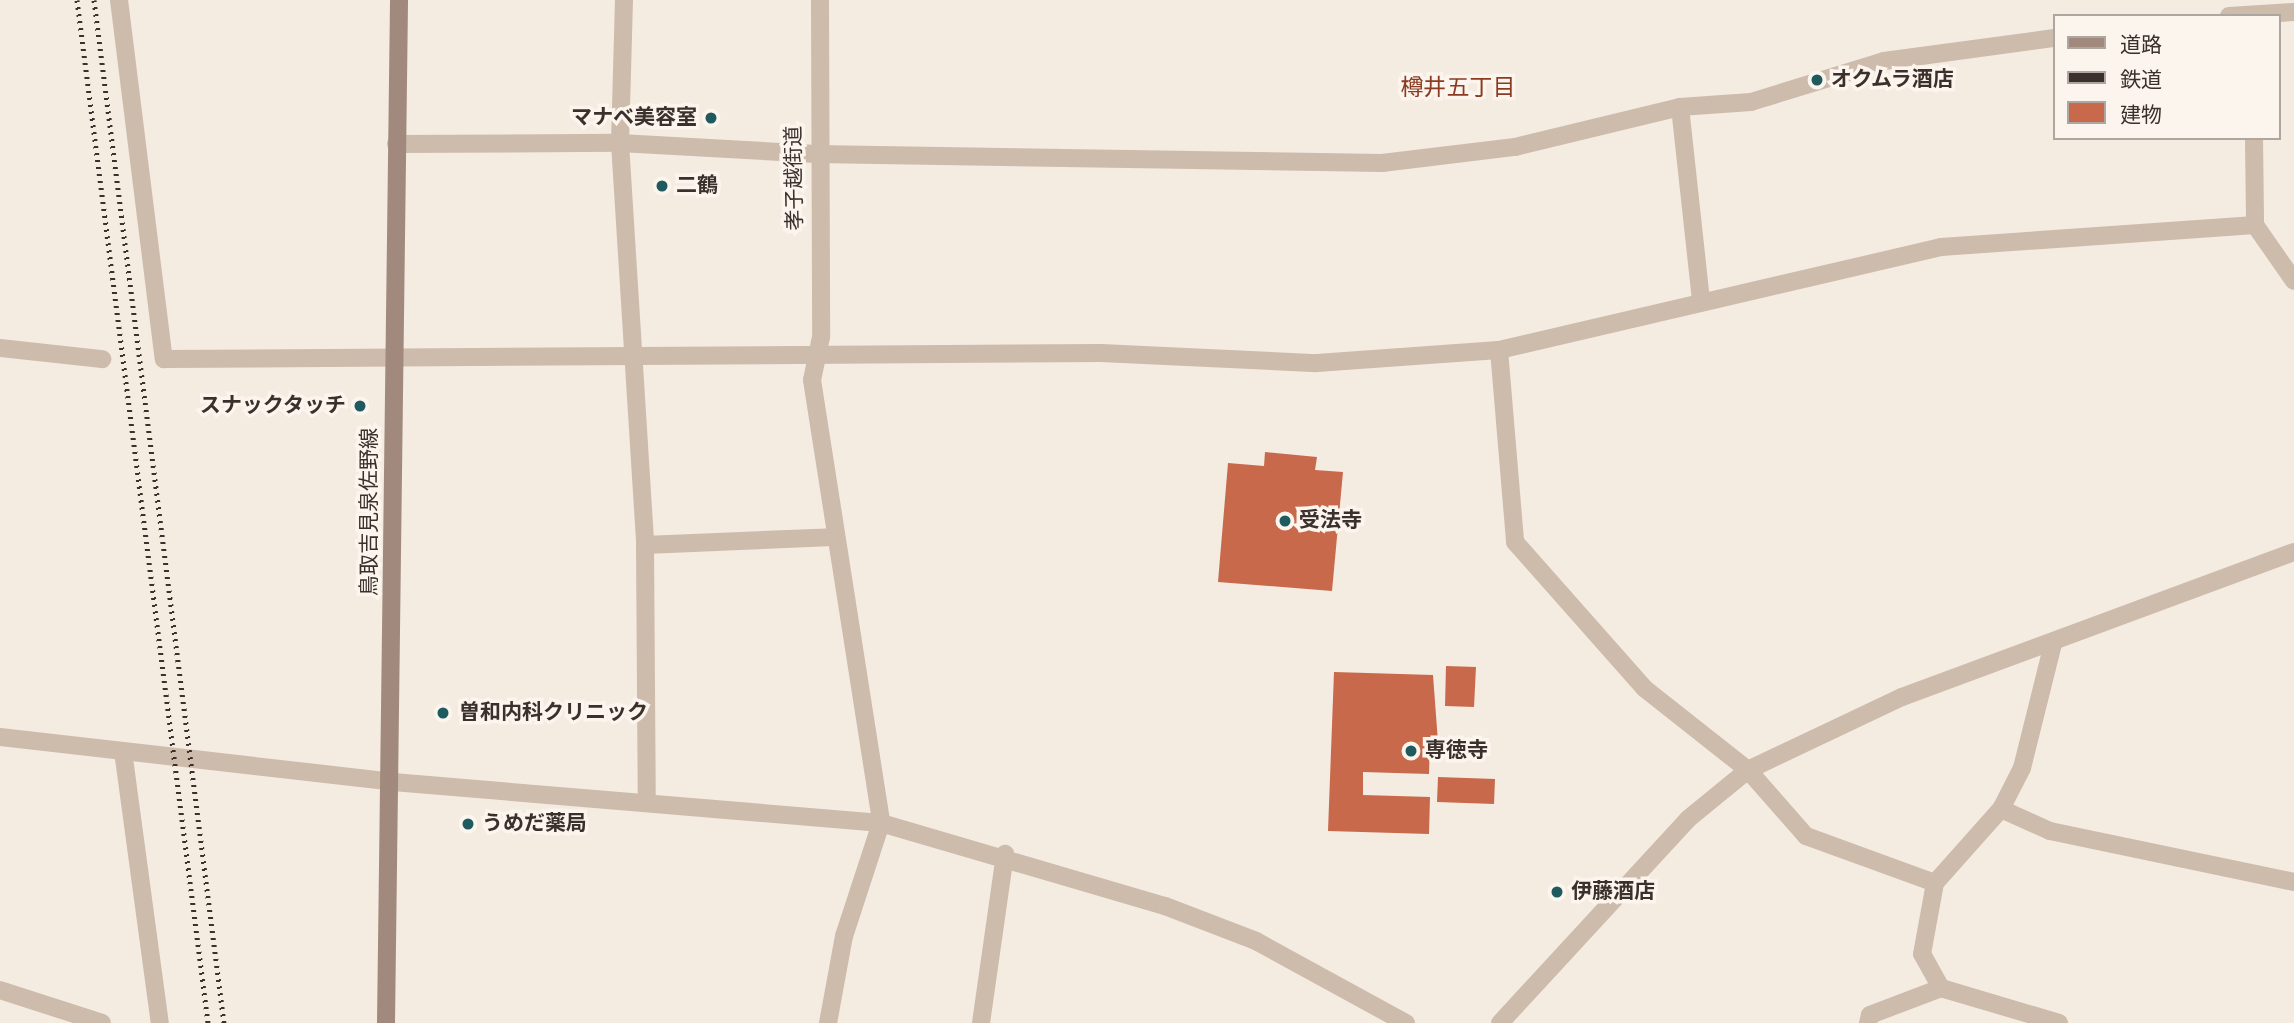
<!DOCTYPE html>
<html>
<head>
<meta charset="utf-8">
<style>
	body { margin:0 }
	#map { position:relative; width:2294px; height:1023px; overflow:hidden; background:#f4ebe1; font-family:"Varela Round","Noto Sans JP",sans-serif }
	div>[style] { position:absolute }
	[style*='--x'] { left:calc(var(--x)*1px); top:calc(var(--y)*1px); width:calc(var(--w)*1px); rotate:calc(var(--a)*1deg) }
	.building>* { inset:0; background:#c8694b }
	.service>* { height:18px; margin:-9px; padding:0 9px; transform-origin:9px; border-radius:9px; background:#cdbbac }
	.minor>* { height:18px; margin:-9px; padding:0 9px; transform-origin:9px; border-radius:9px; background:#cdbbac }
	.secondary>* { height:18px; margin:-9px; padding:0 9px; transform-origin:9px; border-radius:9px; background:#a18a7d }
	.rail>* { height:5px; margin-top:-2.5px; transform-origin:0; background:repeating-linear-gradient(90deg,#3b302b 0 2px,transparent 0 7px) }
	.dots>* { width:19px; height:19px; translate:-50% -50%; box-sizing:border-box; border:4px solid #fbf5ee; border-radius:50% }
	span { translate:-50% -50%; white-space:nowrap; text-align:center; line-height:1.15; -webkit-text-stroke:7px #fbf5ee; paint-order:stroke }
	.poi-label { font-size:21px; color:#3b302b; font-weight:700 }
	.left { translate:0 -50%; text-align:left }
	.right { translate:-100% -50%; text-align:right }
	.street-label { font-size:21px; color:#3b302b }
	.neighbourhood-label { font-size:23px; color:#8c3b22 }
	.legend { position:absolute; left:2053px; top:14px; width:228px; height:126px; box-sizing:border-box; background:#fbf5ee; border:2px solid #aea6a0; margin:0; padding:9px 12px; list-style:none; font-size:21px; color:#3b302b }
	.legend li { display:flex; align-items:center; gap:14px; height:35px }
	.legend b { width:35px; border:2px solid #aea6a0 }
</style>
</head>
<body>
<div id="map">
	<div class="building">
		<div style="clip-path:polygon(1265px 452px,1317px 457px,1315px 470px,1343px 472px,1332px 591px,1218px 582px,1228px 463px,1264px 466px)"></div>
		<div style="clip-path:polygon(1446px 666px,1476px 667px,1474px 707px,1445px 706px)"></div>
		<div style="clip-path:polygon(1334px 672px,1433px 675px,1438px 742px,1430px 742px,1429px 774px,1363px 772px,1363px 795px,1430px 797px,1429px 834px,1328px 831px)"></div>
		<div style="clip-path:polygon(1438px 777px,1495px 779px,1494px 804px,1437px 802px)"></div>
	</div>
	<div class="service">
		<div style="--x:624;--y:0;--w:143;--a:91.6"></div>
		<div style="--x:620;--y:143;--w:403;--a:86.4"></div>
		<div style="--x:645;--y:545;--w:256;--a:89.6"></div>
		<div style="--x:396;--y:144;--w:224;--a:-0.3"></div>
		<div style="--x:620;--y:143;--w:196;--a:3.2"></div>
		<div style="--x:1515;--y:542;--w:195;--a:48.5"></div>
		<div style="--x:1644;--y:688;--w:132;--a:38.3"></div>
		<div style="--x:1748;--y:770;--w:88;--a:48.7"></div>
		<div style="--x:1806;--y:836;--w:137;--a:20"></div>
		<div style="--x:981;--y:1023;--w:171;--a:-81.9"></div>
	</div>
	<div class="minor">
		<div style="--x:119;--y:0;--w:362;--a:82.9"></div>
		<div style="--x:164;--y:359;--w:937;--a:-0.37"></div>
		<div style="--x:1101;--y:353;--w:216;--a:2.7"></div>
		<div style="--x:1317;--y:363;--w:182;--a:-4.1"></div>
		<div style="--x:1499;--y:350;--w:454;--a:-13.1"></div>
		<div style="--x:1941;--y:247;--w:315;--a:-4"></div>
		<div style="--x:820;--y:0;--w:337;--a:89.8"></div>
		<div style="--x:821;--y:337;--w:44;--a:101.8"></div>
		<div style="--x:812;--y:380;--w:448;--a:81.1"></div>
		<div style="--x:881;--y:823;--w:119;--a:108.1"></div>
		<div style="--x:844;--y:936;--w:88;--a:100.4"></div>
		<div style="--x:2229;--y:16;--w:65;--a:-3.5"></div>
		<div style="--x:1680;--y:107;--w:194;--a:83.8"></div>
		<div style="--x:2254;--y:138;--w:87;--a:89.3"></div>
		<div style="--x:2255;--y:225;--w:68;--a:55.1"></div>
		<div style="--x:816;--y:154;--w:566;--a:0.91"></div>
		<div style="--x:1382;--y:163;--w:134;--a:-6.9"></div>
		<div style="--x:1515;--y:147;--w:170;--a:-13.6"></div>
		<div style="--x:1680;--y:107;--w:71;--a:-4"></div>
		<div style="--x:1751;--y:102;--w:139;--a:-17.1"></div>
		<div style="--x:1884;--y:61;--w:172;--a:-7.7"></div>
		<div style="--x:0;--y:348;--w:103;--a:6.2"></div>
		<div style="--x:1499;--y:350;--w:193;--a:85.2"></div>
		<div style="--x:645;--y:545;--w:188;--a:-2.4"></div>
		<div style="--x:0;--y:737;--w:396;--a:6.5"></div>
		<div style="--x:393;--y:782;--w:490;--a:4.8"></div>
		<div style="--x:881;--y:823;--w:296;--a:16.3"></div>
		<div style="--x:1165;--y:906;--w:97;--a:21"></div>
		<div style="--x:1256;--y:941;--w:171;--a:28.7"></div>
		<div style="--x:123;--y:751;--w:275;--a:82.3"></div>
		<div style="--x:2001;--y:809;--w:54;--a:24.2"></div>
		<div style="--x:2050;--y:831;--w:249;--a:11.8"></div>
		<div style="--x:1941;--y:988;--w:39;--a:-119"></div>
		<div style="--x:1922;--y:954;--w:72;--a:-79.6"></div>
		<div style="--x:1935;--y:883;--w:99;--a:-48.3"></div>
		<div style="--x:2001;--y:809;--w:46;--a:-62.9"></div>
		<div style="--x:2022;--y:768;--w:128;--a:-76"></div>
		<div style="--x:0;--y:990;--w:107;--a:17.9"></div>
		<div style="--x:1500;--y:1023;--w:277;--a:-47.3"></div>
		<div style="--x:1688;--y:819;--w:77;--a:-39.2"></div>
		<div style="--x:1748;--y:770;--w:170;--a:-25.4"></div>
		<div style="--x:1902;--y:697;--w:418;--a:-20.3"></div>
		<div style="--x:1868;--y:1023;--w:8;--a:-76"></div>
		<div style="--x:1870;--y:1015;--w:76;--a:-20.8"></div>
		<div style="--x:1941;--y:988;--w:123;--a:16.5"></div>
	</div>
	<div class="secondary">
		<div style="--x:386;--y:1023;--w:1023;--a:-89.27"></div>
	</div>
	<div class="rail">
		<div style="--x:77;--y:0;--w:1031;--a:82.7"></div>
		<div style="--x:94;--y:0;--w:1031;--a:82.76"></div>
	</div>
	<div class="dots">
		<div style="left:1817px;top:80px;background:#1f5a5e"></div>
		<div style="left:711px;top:118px;background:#1f5a5e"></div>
		<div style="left:662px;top:186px;background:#1f5a5e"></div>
		<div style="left:360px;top:406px;background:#1f5a5e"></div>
		<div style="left:1285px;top:521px;background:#1f5a5e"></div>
		<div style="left:443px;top:713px;background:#1f5a5e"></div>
		<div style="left:1411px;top:751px;background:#1f5a5e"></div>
		<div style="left:468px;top:824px;background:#1f5a5e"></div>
		<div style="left:1557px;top:892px;background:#1f5a5e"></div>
	</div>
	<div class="poi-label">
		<span class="left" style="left:1831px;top:80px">オクムラ酒店</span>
		<span class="right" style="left:697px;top:118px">マナベ美容室</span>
		<span class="left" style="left:676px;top:186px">二鶴</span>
		<span class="right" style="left:346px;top:406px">スナックタッチ</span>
		<span class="left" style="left:1299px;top:521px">受法寺</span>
		<span class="left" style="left:459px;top:713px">曽和内科クリニック</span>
		<span class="left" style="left:1425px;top:751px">専徳寺</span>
		<span class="left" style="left:482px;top:824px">うめだ薬局</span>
		<span class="left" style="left:1571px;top:892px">伊藤酒店</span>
	</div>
	<div class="street-label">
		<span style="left:795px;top:178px;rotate:-91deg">孝子越街道</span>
		<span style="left:370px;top:512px;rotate:-90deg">鳥取吉見泉佐野線</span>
	</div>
	<div class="neighbourhood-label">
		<span style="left:1458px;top:88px">樽井五丁目</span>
	</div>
	<ul class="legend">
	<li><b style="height:9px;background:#a18a7d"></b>道路</li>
	<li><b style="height:9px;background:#3b302b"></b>鉄道</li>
	<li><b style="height:19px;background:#c8694b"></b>建物</li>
	</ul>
</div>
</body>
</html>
